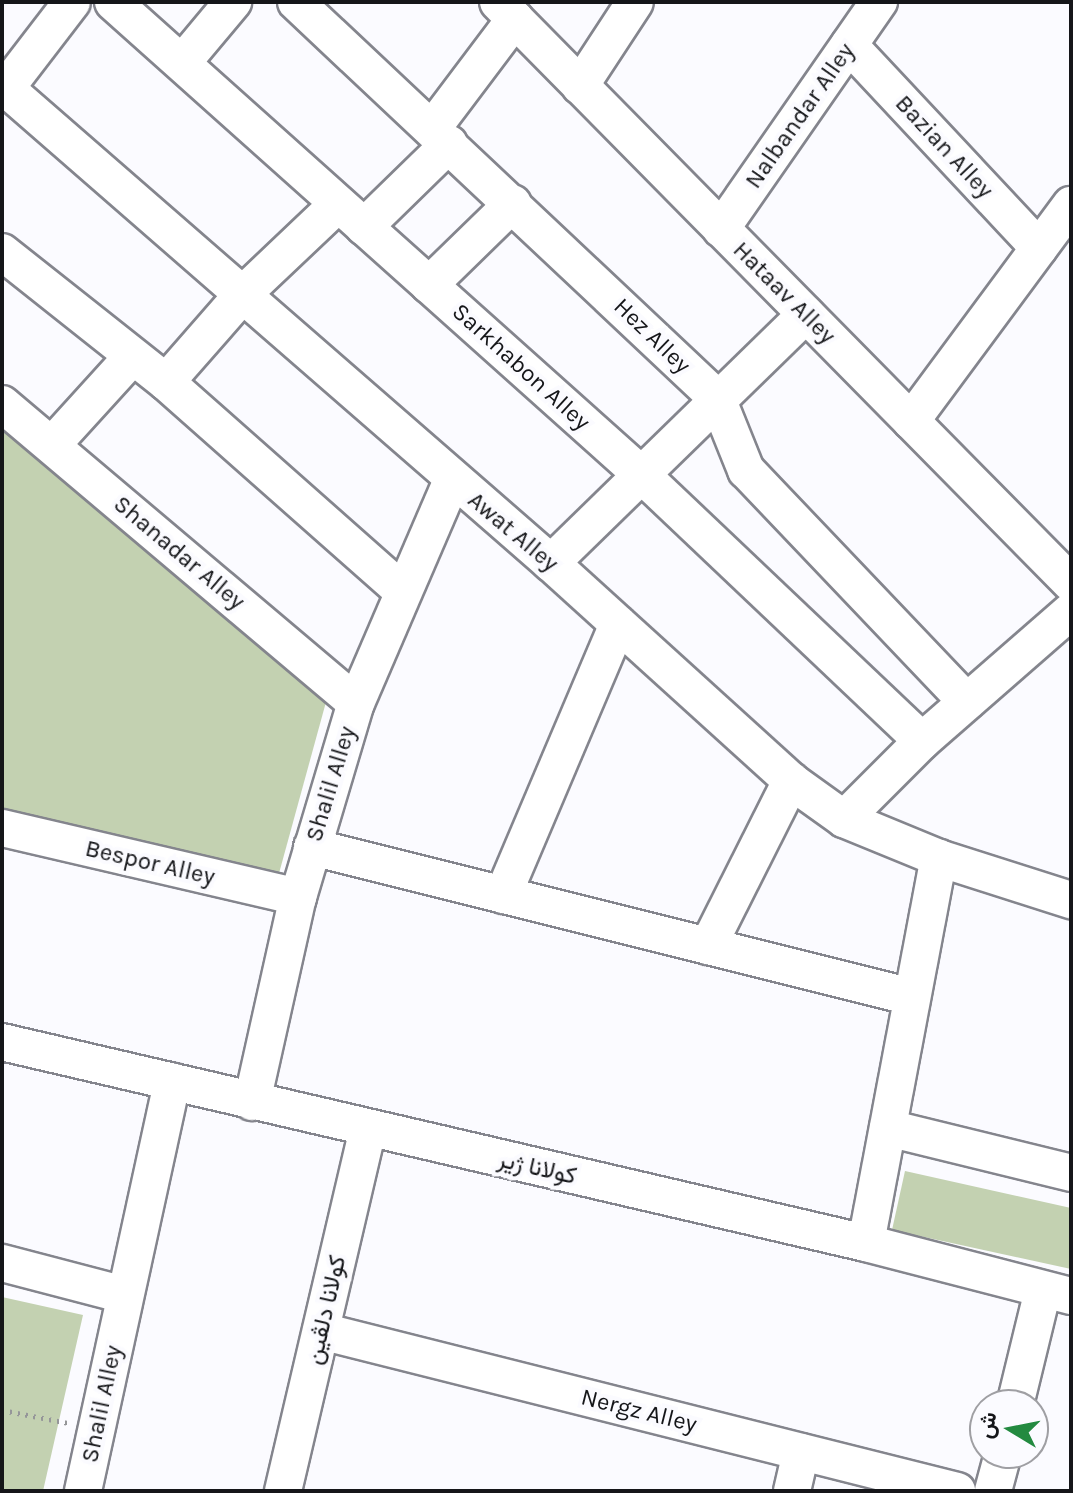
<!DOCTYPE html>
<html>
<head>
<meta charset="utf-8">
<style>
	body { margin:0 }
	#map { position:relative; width:1073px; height:1493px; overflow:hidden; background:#fbfbff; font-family:Karla,Vazirmatn,sans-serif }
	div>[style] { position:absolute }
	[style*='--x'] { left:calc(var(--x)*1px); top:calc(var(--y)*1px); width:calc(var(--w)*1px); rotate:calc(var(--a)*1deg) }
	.green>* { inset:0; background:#c3d1b1 }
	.path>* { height:5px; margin-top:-2.5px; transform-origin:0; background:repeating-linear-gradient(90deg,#959699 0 2px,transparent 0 8px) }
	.roads { filter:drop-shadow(2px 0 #84858d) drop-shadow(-2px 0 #84858d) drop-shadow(0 2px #84858d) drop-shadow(0 -2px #84858d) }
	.minor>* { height:36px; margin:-18px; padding:0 18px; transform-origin:18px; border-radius:18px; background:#fff }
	span { translate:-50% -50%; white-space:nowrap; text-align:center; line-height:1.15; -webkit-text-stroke:8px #fbfbff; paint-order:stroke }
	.street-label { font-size:24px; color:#151619 }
	.frame { position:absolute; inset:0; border:4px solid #151619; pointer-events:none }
	.north { position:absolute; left:969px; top:1389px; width:80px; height:80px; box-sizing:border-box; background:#fbfbff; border:2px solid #9f9fa3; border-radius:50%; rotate:280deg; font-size:22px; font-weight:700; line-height:32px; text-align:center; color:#151619 }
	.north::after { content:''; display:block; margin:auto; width:28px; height:36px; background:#238a40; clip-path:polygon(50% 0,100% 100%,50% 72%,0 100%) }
</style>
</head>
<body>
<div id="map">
	<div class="green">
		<div style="clip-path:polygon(2px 429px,326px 702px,278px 877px,2px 812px)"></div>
		<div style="clip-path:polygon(905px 1171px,1071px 1208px,1071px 1269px,892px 1230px)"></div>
		<div style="clip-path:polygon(2px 1297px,83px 1315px,43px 1491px,2px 1491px)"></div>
	</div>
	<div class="path">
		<div style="--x:2;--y:1410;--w:67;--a:11.1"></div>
	</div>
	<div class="roads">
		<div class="minor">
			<div style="--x:113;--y:2;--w:712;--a:41.81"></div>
			<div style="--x:644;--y:477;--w:383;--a:43.5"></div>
			<div style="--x:296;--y:2;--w:578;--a:43.25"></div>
			<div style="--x:717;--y:398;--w:78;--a:68.1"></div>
			<div style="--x:746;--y:470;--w:320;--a:46.4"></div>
			<div style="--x:498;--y:2;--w:816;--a:45.4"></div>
			<div style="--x:849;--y:45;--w:278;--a:46.9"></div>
			<div style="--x:182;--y:63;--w:80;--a:-50.1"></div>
			<div style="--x:2;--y:85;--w:728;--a:41.05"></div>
			<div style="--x:551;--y:563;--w:324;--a:42.2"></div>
			<div style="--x:791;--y:781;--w:65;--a:35.6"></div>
			<div style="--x:844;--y:819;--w:103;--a:22.3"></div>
			<div style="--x:939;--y:858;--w:139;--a:17.7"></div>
			<div style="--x:580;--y:86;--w:100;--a:-56.8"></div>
			<div style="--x:6;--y:88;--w:108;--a:-52.5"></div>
			<div style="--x:432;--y:129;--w:138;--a:-53"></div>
			<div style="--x:364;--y:227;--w:119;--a:-44.3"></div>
			<div style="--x:721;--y:229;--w:277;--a:-55.2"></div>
			<div style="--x:2;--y:252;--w:209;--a:38.4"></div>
			<div style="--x:166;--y:382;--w:314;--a:41.5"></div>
			<div style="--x:429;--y:285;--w:117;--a:-44.3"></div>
			<div style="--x:166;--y:382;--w:117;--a:-48.8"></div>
			<div style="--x:243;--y:294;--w:131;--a:-43.5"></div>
			<div style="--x:2;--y:404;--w:463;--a:40.2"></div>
			<div style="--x:911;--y:421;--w:269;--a:-53.5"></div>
			<div style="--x:52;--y:445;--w:119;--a:-47.7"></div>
			<div style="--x:551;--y:563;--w:356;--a:-44.3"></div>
			<div style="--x:844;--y:819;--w:110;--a:-45"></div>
			<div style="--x:922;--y:741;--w:198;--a:-41.1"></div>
			<div style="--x:2;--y:828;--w:304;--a:13.1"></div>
			<div style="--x:312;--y:847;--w:618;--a:14.04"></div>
			<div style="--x:503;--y:895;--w:294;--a:-67"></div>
			<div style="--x:708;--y:946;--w:185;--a:-63.3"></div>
			<div style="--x:2;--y:1042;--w:887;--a:13.1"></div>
			<div style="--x:866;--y:1243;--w:212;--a:14.5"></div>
			<div style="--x:252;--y:1102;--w:210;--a:-77.4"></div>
			<div style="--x:298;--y:897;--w:202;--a:-73.4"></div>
			<div style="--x:356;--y:703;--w:243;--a:-66.7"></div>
			<div style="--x:888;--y:1128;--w:188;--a:13.8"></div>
			<div style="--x:866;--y:1243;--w:392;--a:-79.3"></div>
			<div style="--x:2;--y:1263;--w:127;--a:14.6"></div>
			<div style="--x:321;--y:1331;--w:656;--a:14.12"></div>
			<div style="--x:1015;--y:1405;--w:118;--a:-76.3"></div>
			<div style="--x:83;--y:1491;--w:419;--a:-77.7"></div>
			<div style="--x:283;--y:1491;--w:372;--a:-76.8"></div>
			<div style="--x:792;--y:1491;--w:40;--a:-77"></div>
			<div style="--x:993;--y:1491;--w:39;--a:-75"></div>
		</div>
	</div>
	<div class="street-label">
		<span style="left:800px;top:116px;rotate:-55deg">Nalbandar Alley</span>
		<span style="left:944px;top:147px;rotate:47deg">Bazian Alley</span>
		<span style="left:784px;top:293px;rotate:45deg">Hataav Alley</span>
		<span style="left:652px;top:336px;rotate:44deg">Hez Alley</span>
		<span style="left:521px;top:367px;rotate:42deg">Sarkhabon Alley</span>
		<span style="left:513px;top:532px;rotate:40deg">Awat Alley</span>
		<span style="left:179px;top:553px;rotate:40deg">Shanadar Alley</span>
		<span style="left:331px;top:784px;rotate:-73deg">Shalil Alley</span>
		<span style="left:150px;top:863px;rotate:13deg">Bespor Alley</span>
		<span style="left:537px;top:1168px;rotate:13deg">کولانا ژیر</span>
		<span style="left:326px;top:1310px;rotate:-77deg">کولانا دلڤین</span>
		<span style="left:102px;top:1404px;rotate:-78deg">Shalil Alley</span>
		<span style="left:639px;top:1411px;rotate:14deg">Nergz Alley</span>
	</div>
	<div class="frame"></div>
	<div class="north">ش</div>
</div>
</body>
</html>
